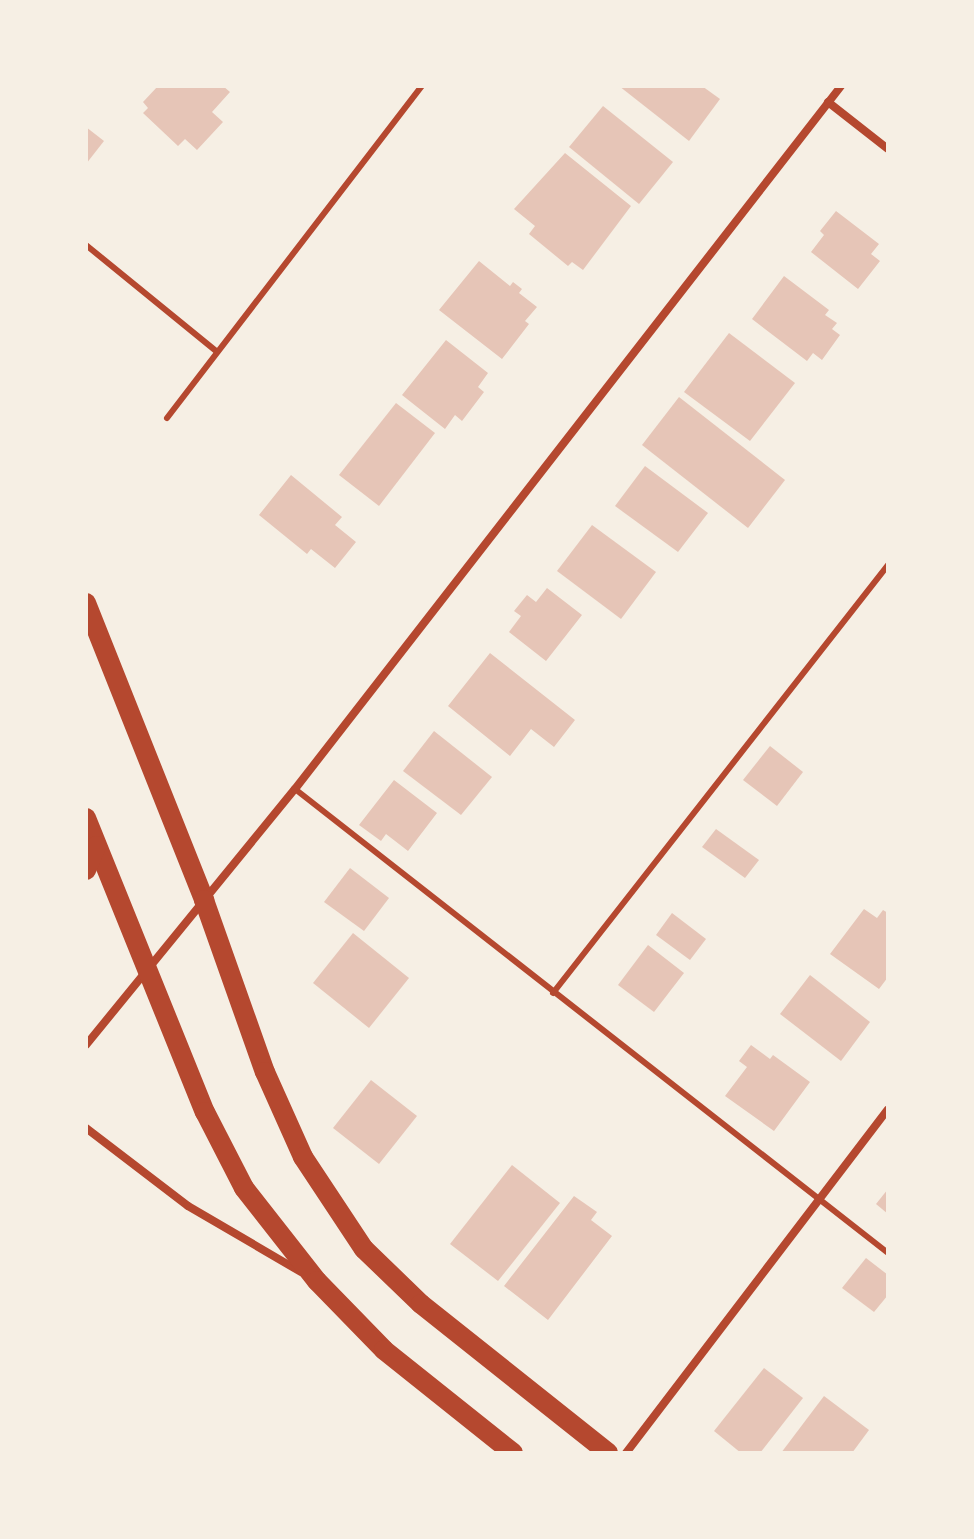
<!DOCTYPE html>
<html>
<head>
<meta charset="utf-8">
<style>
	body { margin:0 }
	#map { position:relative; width:974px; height:1539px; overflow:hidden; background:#f6efe4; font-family:"Noto Serif",serif }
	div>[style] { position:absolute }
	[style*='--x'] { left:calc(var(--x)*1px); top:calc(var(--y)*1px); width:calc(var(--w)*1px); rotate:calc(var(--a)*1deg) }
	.building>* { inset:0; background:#e6c5b7 }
	.service>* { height:6px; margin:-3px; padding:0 3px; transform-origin:3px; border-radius:3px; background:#b5482f }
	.minor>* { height:8px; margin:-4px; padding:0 4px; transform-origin:4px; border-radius:4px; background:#b5482f }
	.primary>* { height:20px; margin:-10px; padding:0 10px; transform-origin:10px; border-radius:10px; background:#b5482f }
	span { translate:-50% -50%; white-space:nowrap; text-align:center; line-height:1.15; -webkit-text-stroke:6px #f6efe4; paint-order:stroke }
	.frame { position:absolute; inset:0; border:88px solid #f6efe4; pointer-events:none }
</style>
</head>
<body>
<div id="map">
	<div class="building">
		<div style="clip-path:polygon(158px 86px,223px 86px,230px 92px,212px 112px,223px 122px,197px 150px,185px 139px,178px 146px,143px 113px,148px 108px,143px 102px)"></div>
		<div style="clip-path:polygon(619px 86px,702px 86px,720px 99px,689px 141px)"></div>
		<div style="clip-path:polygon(603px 106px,673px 162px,639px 204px,569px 147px)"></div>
		<div style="clip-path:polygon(86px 127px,104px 141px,86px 164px)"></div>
		<div style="clip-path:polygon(565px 153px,631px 206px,583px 270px,572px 262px,568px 266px,529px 234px,535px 226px,514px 209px)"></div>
		<div style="clip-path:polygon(836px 211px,879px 244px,871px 254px,880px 261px,858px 289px,811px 252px,824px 235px,820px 231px)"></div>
		<div style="clip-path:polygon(479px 261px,510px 286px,513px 282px,522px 289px,519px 293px,537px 307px,525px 321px,529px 324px,502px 359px,439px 310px)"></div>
		<div style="clip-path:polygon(784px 276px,829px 310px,825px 315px,837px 323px,832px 329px,840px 335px,822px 360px,813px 353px,807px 361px,752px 319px)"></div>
		<div style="clip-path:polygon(729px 333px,795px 383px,750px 441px,684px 392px)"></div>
		<div style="clip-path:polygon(446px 340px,488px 373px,478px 387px,484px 392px,462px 421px,455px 415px,445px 429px,402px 395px)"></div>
		<div style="clip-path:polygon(679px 397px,785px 480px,748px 528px,642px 445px)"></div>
		<div style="clip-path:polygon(396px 403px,435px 433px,379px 506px,339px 475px)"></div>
		<div style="clip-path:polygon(645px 466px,708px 513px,678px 552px,615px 506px)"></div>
		<div style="clip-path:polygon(291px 475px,342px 517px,335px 525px,356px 542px,335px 568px,311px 549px,307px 554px,259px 515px)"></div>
		<div style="clip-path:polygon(592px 525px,656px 572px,621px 619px,557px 571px)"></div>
		<div style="clip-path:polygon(547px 588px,582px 615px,546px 661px,509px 632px,521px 616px,514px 611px,527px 595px,536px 602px)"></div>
		<div style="clip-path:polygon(490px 653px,575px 720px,554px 747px,531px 729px,510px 756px,448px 706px)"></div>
		<div style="clip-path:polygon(434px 731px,492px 777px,461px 815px,403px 771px)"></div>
		<div style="clip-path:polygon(770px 746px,803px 772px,777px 806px,743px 780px)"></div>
		<div style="clip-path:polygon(394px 780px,437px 813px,408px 851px,386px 834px,381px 841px,359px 825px)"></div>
		<div style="clip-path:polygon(716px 829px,759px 860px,745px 878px,702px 847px)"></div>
		<div style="clip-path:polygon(350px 868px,389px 898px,364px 931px,324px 902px)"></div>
		<div style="clip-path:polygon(864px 909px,877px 918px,883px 910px,888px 913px,888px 977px,879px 989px,830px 954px)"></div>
		<div style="clip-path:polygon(672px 913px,706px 939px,690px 960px,656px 935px)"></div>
		<div style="clip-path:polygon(353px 933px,409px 978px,369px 1028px,313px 983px)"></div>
		<div style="clip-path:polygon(648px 945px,684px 973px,654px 1012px,618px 985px)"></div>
		<div style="clip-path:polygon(810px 975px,870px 1022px,841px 1061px,780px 1014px)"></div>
		<div style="clip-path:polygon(751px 1045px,770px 1059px,773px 1055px,810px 1082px,774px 1131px,725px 1096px,747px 1067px,739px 1061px)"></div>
		<div style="clip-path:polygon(371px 1080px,417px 1116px,379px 1164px,333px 1128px)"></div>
		<div style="clip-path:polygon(512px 1165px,560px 1203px,498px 1281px,450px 1244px)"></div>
		<div style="clip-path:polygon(888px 1189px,888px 1214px,876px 1204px)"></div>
		<div style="clip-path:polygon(574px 1196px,597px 1212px,591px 1220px,612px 1236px,548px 1320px,504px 1286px)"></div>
		<div style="clip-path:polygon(866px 1258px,888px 1275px,888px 1295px,874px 1312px,842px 1288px)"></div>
		<div style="clip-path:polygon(764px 1368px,803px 1398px,760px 1453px,741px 1453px,714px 1431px)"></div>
		<div style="clip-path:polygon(824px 1396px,869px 1430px,852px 1453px,781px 1453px)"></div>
	</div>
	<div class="service">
		<div style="--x:86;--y:245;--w:168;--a:39.2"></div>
		<div style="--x:167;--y:418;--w:419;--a:-52.5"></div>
		<div style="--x:295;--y:789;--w:753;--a:38.04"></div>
		<div style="--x:553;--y:993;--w:544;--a:-51.95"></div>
	</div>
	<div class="minor">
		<div style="--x:828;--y:102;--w:76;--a:38.1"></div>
		<div style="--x:86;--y:1045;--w:330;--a:-50.8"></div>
		<div style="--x:295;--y:789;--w:890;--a:-52.16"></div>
		<div style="--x:86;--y:1128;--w:128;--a:37.4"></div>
		<div style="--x:188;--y:1206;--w:131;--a:30.3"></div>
		<div style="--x:626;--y:1453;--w:432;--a:-52.7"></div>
	</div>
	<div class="primary">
		<div style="--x:86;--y:603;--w:320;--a:68.3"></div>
		<div style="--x:204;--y:900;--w:182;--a:70.5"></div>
		<div style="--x:265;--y:1072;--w:93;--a:65.9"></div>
		<div style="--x:303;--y:1157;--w:110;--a:56.5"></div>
		<div style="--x:364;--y:1249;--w:79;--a:44"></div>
		<div style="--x:421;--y:1304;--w:239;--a:38.5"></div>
		<div style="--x:86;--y:818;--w:317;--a:68"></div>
		<div style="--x:205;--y:1112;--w:85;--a:62.8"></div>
		<div style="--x:244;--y:1188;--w:118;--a:51.9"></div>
		<div style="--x:317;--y:1281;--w:96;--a:45.8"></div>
		<div style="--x:384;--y:1350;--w:165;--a:38.6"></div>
		<div style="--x:86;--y:870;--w:26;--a:-67"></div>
	</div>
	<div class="frame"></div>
</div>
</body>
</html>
